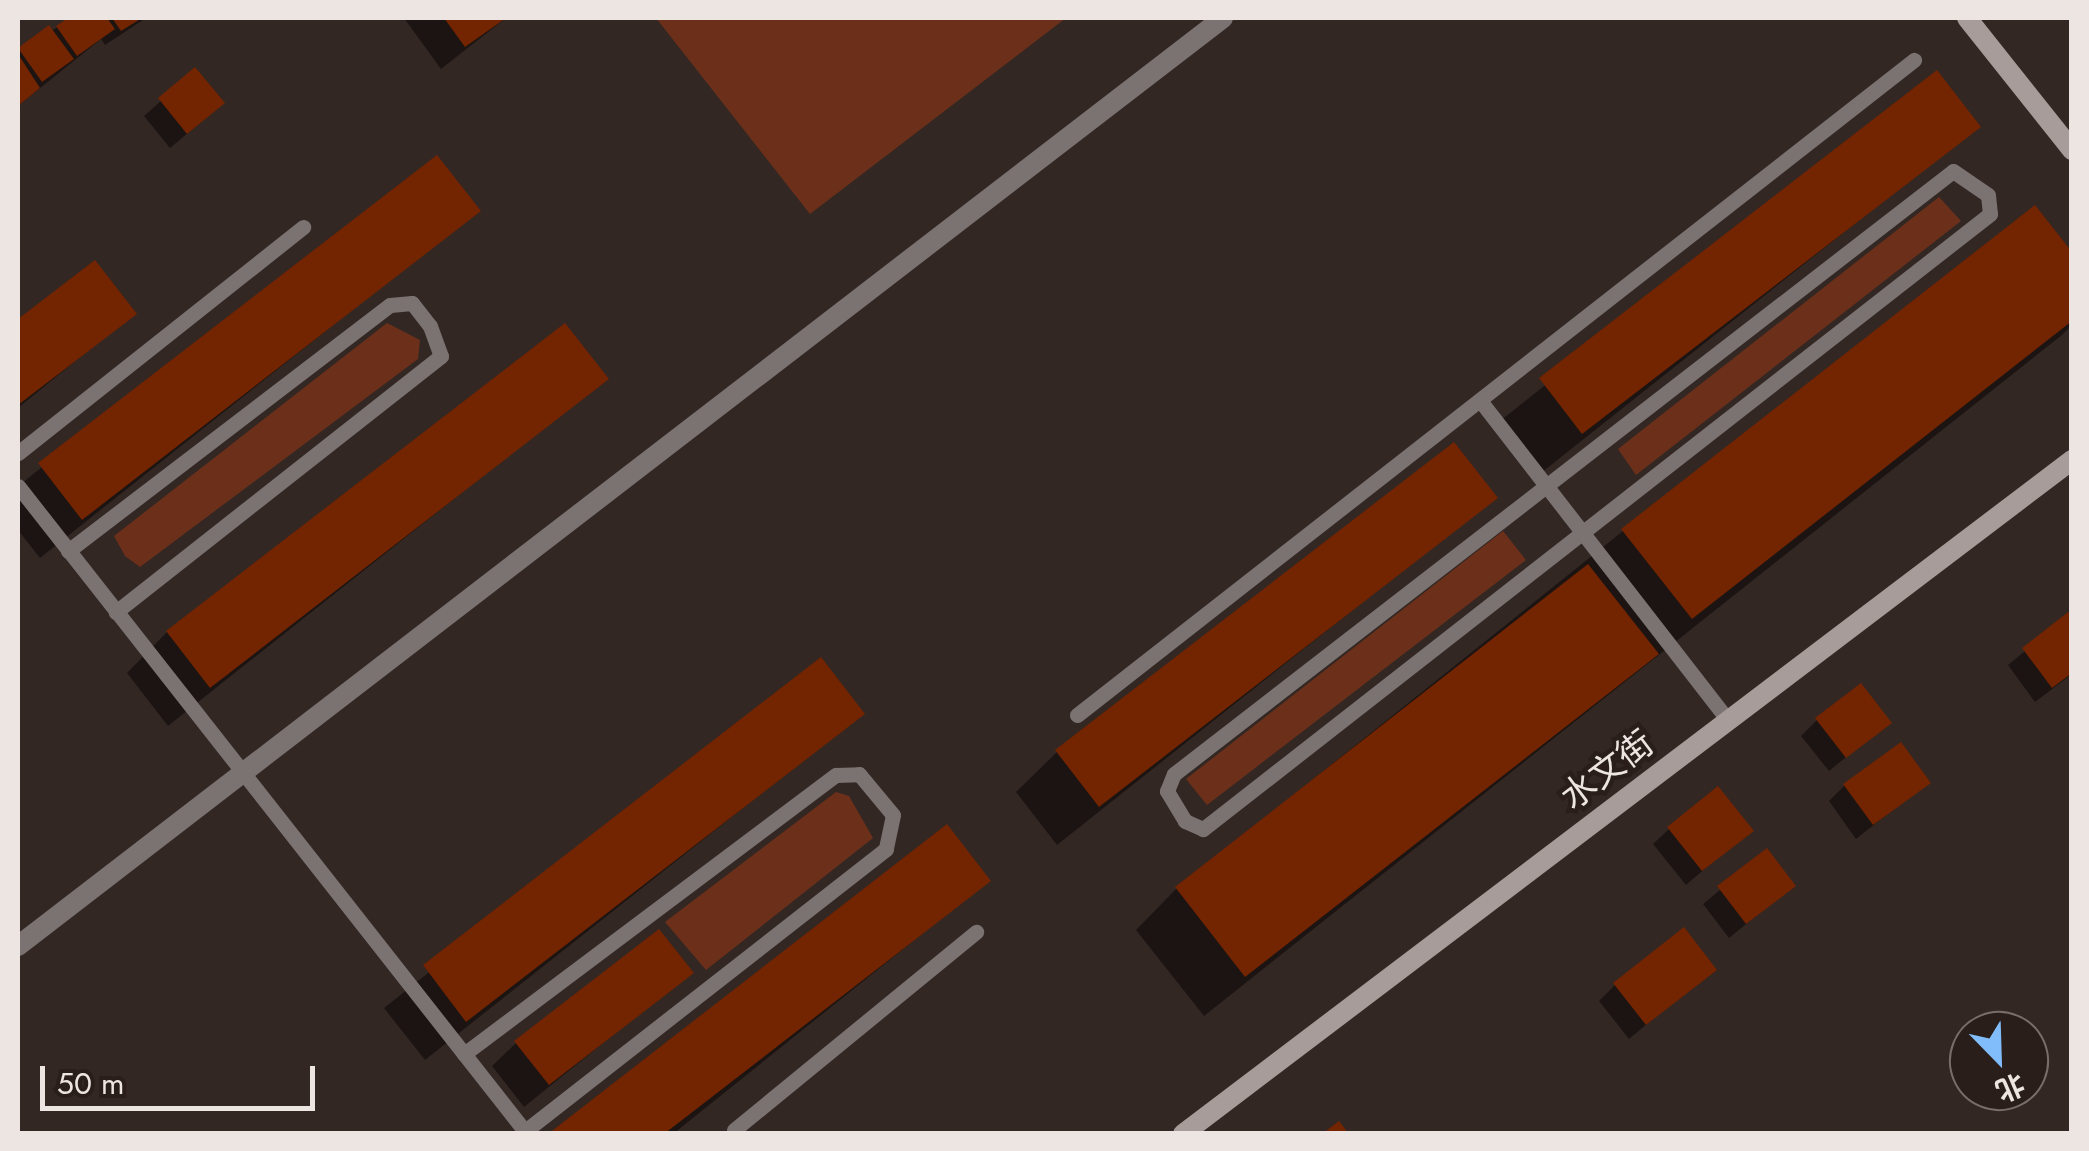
<!DOCTYPE html>
<html>
<head>
<meta charset="utf-8">
<style>
	body { margin:0 }
	#map { position:relative; width:2089px; height:1151px; overflow:hidden; background:#332723; font-family:Jost,"Noto Sans SC",sans-serif }
	div>[style] { position:absolute }
	[style*='--x'] { left:calc(var(--x)*1px); top:calc(var(--y)*1px); width:calc(var(--w)*1px); rotate:calc(var(--a)*1deg) }
	.green>* { inset:0; background:#6c301a }
	.shadow>* { inset:0; background:#0007 }
	.building>* { inset:0; background:#732400 }
	.lane>* { height:15px; margin:-7.5px; padding:0 7.5px; transform-origin:7.5px; border-radius:7.5px; background:#7a7371 }
	.street>* { height:20px; margin:-10px; padding:0 10px; transform-origin:10px; border-radius:10px; background:#7a7371 }
	.secondary>* { height:20px; margin:-10px; padding:0 10px; transform-origin:10px; border-radius:10px; background:#a79c99 }
	span { translate:-50% -50%; white-space:nowrap; text-align:center; line-height:1.15; -webkit-text-stroke:9px #291e1a; paint-order:stroke }
	.street-label { font-size:35px; color:#ede5e2 }
	.frame { position:absolute; inset:0; border:20px solid #ede5e2; pointer-events:none }
	.north { position:absolute; left:1949px; top:1011px; width:100px; height:100px; box-sizing:border-box; background:#291e1a; border:2px solid #776e6a; border-radius:50%; rotate:157deg; font-size:28px; font-weight:700; line-height:40px; text-align:center; color:#ede5e2 }
	.north::after { content:''; display:block; margin:auto; width:35px; height:45px; background:#81bdfa; clip-path:polygon(50% 0,100% 100%,50% 72%,0 100%) }
	.scale { position:absolute; left:40px; top:1066px; width:275px; height:45px; box-sizing:border-box; border:5px solid #ede5e2; border-top:0; padding-left:12px; font-size:30px; line-height:35px; white-space:nowrap; color:#ede5e2; -webkit-text-stroke:8px #291e1a; paint-order:stroke }
</style>
</head>
<body>
<div id="map">
	<div class="green">
		<div style="clip-path:polygon(656px 18px,1066px 18px,810px 214px)"></div>
		<div style="clip-path:polygon(1939px 197px,1961px 221px,1636px 475px,1618px 449px)"></div>
		<div style="clip-path:polygon(387px 323px,420px 340px,418px 359px,140px 567px,125px 556px,114px 536px)"></div>
		<div style="clip-path:polygon(1503px 531px,1526px 560px,1207px 805px,1186px 779px)"></div>
		<div style="clip-path:polygon(836px 792px,849px 796px,873px 838px,706px 970px,665px 922px)"></div>
	</div>
	<div class="shadow">
		<div style="clip-path:polygon(72px 18px,146px 18px,105px 45px,101px 39px,18px 106px,18px 52px)"></div>
		<div style="clip-path:polygon(404px 18px,506px 18px,441px 69px)"></div>
		<div style="clip-path:polygon(195px 71px,206px 118px,170px 148px,144px 116px)"></div>
		<div style="clip-path:polygon(1937px 73px,1978px 126px,1541px 473px,1500px 421px)"></div>
		<div style="clip-path:polygon(436px 158px,477px 211px,40px 558px,18px 530px,18px 486px)"></div>
		<div style="clip-path:polygon(2072px 256px,2072px 325px,2062px 335px,1204px 1016px,1136px 930px,1176px 889px,1623px 531px)"></div>
		<div style="clip-path:polygon(95px 263px,133px 314px,18px 408px,18px 322px)"></div>
		<div style="clip-path:polygon(605px 379px,168px 726px,127px 673px,167px 632px)"></div>
		<div style="clip-path:polygon(1494px 498px,1057px 845px,1016px 792px,1057px 752px)"></div>
		<div style="clip-path:polygon(2071px 613px,2072px 674px,2035px 702px,2008px 665px)"></div>
		<div style="clip-path:polygon(821px 661px,862px 714px,425px 1060px,384px 1008px)"></div>
		<div style="clip-path:polygon(1817px 720px,1888px 723px,1829px 771px,1801px 736px)"></div>
		<div style="clip-path:polygon(1927px 783px,1856px 839px,1829px 801px,1844px 786px)"></div>
		<div style="clip-path:polygon(1669px 829px,1750px 830px,1686px 885px,1653px 844px)"></div>
		<div style="clip-path:polygon(1766px 852px,1793px 886px,1729px 938px,1703px 904px)"></div>
		<div style="clip-path:polygon(988px 881px,673px 1134px,552px 1134px)"></div>
		<div style="clip-path:polygon(1713px 969px,1629px 1039px,1599px 1001px,1615px 985px)"></div>
		<div style="clip-path:polygon(690px 973px,524px 1107px,492px 1066px,516px 1043px)"></div>
	</div>
	<div class="building">
		<div style="clip-path:polygon(68px 18px,107px 18px,115px 29px,77px 56px,56px 26px)"></div>
		<div style="clip-path:polygon(112px 18px,142px 18px,121px 31px)"></div>
		<div style="clip-path:polygon(444px 18px,506px 18px,465px 47px)"></div>
		<div style="clip-path:polygon(49px 25px,74px 59px,42px 82px,18px 48px)"></div>
		<div style="clip-path:polygon(18px 54px,40px 88px,18px 106px)"></div>
		<div style="clip-path:polygon(195px 67px,225px 103px,187px 134px,158px 98px)"></div>
		<div style="clip-path:polygon(1937px 70px,1981px 127px,1582px 434px,1539px 378px)"></div>
		<div style="clip-path:polygon(437px 155px,481px 211px,82px 520px,38px 463px)"></div>
		<div style="clip-path:polygon(2035px 205px,2072px 252px,2072px 321px,1692px 619px,1621px 529px)"></div>
		<div style="clip-path:polygon(95px 260px,137px 314px,18px 405px,18px 319px)"></div>
		<div style="clip-path:polygon(565px 323px,609px 379px,210px 688px,166px 631px)"></div>
		<div style="clip-path:polygon(1454px 442px,1498px 498px,1099px 807px,1055px 750px)"></div>
		<div style="clip-path:polygon(1588px 564px,1659px 654px,1245px 977px,1175px 887px)"></div>
		<div style="clip-path:polygon(2072px 609px,2072px 673px,2052px 688px,2022px 648px)"></div>
		<div style="clip-path:polygon(821px 657px,865px 714px,466px 1022px,423px 965px)"></div>
		<div style="clip-path:polygon(1861px 683px,1892px 723px,1846px 758px,1815px 718px)"></div>
		<div style="clip-path:polygon(1901px 742px,1931px 783px,1873px 825px,1843px 784px)"></div>
		<div style="clip-path:polygon(1718px 786px,1754px 831px,1702px 871px,1667px 827px)"></div>
		<div style="clip-path:polygon(947px 824px,991px 881px,664px 1134px,548px 1134px)"></div>
		<div style="clip-path:polygon(1767px 848px,1796px 886px,1746px 924px,1717px 886px)"></div>
		<div style="clip-path:polygon(1684px 927px,1717px 970px,1646px 1025px,1613px 983px)"></div>
		<div style="clip-path:polygon(659px 929px,694px 973px,549px 1085px,514px 1041px)"></div>
		<div style="clip-path:polygon(1339px 1121px,1349px 1134px,1322px 1134px)"></div>
	</div>
	<div class="lane">
		<div style="--x:1953;--y:171;--w:42;--a:34.4"></div>
		<div style="--x:1988;--y:195;--w:19;--a:84"></div>
		<div style="--x:1990;--y:214;--w:999;--a:141.99"></div>
		<div style="--x:1203;--y:829;--w:20;--a:-156"></div>
		<div style="--x:1185;--y:821;--w:35;--a:-121"></div>
		<div style="--x:1167;--y:791;--w:18;--a:-68"></div>
		<div style="--x:1174;--y:774;--w:985;--a:-37.74"></div>
		<div style="--x:1482;--y:403;--w:400;--a:52.2"></div>
		<div style="--x:18;--y:453;--w:364;--a:-38.4"></div>
		<div style="--x:18;--y:486;--w:824;--a:51.85"></div>
		<div style="--x:68;--y:551;--w:405;--a:-37.4"></div>
		<div style="--x:390;--y:305;--w:22;--a:-5"></div>
		<div style="--x:412;--y:303;--w:29;--a:52"></div>
		<div style="--x:430;--y:326;--w:32;--a:70"></div>
		<div style="--x:441;--y:356;--w:414;--a:141.8"></div>
		<div style="--x:1077;--y:715;--w:1063;--a:-38.05"></div>
		<div style="--x:464;--y:1054;--w:465;--a:-36.9"></div>
		<div style="--x:836;--y:775;--w:23;--a:-2"></div>
		<div style="--x:859;--y:774;--w:53;--a:50.3"></div>
		<div style="--x:893;--y:815;--w:35;--a:102"></div>
		<div style="--x:886;--y:849;--w:458;--a:142"></div>
		<div style="--x:734;--y:1130;--w:313;--a:-39.3"></div>
	</div>
	<div class="street">
		<div style="--x:18;--y:946;--w:1521;--a:-37.6"></div>
	</div>
	<div class="secondary">
		<div style="--x:1967;--y:18;--w:169;--a:51.5"></div>
		<div style="--x:1183;--y:1134;--w:1116;--a:-37.17"></div>
	</div>
	<div class="street-label">
		<span style="left:1607px;top:770px;rotate:-37deg">水文街</span>
	</div>
	<div class="frame"></div>
	<div class="north">北</div>
	<div class="scale">50 m</div>
</div>
</body>
</html>
